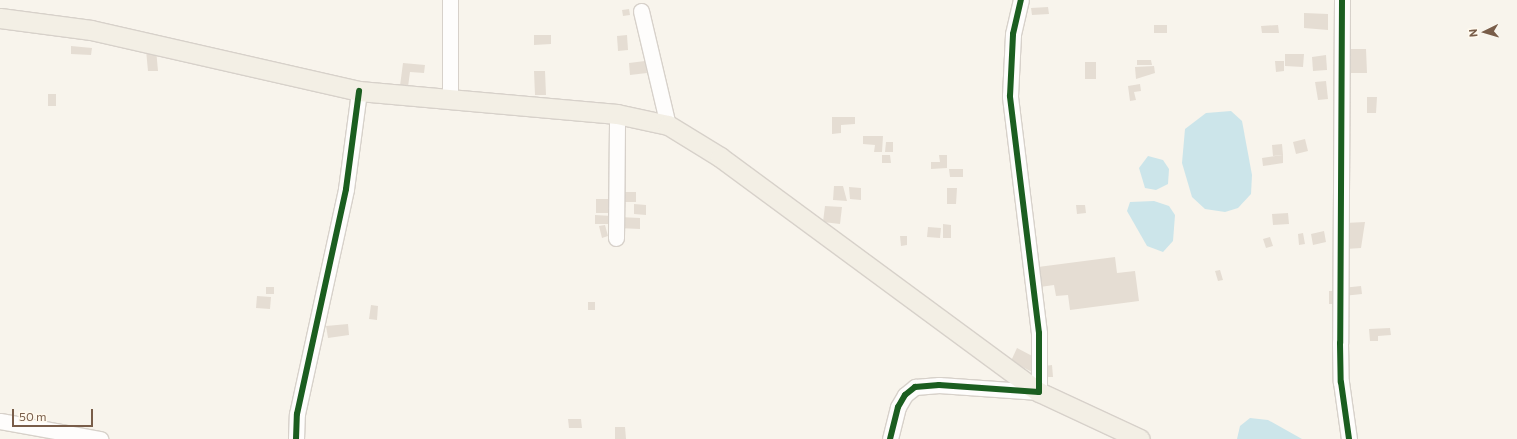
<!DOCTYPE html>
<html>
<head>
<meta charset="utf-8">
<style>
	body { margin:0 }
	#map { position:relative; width:1517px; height:439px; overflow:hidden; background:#f8f4ec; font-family:Commissioner,sans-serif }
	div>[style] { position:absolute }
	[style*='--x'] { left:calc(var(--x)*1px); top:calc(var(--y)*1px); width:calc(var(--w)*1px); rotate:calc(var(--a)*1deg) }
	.water>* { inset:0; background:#cce5ea }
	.building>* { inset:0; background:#e5ddd3 }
	.roads { filter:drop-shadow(1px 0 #d7d1ca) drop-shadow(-1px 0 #d7d1ca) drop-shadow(0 1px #d7d1ca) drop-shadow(0 -1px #d7d1ca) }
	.minor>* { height:15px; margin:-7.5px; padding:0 7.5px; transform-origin:7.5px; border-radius:7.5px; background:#fefdfc }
	.major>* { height:19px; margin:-9.5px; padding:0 9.5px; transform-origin:9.5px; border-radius:9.5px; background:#f3efe5 }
	.cycleway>* { height:6px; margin:-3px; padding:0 3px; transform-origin:3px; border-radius:3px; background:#1b5e20 }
	span { translate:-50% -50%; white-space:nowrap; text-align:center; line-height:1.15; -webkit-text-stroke:4px #fff9ee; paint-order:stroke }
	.north { position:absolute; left:1465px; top:12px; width:40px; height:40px; -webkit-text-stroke:3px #fff9ee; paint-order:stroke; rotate:265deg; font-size:11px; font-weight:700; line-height:16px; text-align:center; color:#795d49 }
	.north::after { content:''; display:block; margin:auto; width:14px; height:18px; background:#795d49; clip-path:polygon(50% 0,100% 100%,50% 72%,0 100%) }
	.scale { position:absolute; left:12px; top:409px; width:81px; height:18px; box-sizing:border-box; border:2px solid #795d49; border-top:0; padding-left:5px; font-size:12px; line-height:14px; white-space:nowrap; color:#795d49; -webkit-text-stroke:3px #fff9ee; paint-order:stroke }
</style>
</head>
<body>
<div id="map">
	<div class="water">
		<div style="clip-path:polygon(1231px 111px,1242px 121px,1252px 175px,1251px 194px,1238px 208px,1225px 212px,1205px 209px,1192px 197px,1182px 163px,1185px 129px,1206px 113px)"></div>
		<div style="clip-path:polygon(1148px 156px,1163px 160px,1169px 169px,1168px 184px,1156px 190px,1145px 188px,1139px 168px)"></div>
		<div style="clip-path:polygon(1154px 201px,1169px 206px,1175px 215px,1173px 241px,1163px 252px,1147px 246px,1127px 211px,1130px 202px)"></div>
		<div style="clip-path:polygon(1250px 418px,1268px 420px,1302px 439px,1237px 439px,1240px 426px)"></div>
	</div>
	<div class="building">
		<div style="clip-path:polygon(1048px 7px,1049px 14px,1032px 15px,1031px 8px)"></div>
		<div style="clip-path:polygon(629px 9px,630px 15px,623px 16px,622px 10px)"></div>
		<div style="clip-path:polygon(1304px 13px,1328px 14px,1328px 30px,1304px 28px)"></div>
		<div style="clip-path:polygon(1154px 25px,1167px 25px,1167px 33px,1154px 33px)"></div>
		<div style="clip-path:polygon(1278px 25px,1279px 33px,1262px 33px,1261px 26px)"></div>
		<div style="clip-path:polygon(534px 35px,551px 35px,551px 44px,534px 45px)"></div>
		<div style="clip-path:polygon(627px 35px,628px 50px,618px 51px,617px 36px)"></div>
		<div style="clip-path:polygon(71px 46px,92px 48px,91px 55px,71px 54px)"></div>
		<div style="clip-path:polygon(156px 49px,158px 71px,148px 71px,146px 50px)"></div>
		<div style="clip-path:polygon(1345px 49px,1366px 49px,1367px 73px,1345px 73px)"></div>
		<div style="clip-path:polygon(1285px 54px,1304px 54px,1303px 67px,1285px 66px)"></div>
		<div style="clip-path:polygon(1326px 55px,1327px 70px,1313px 71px,1312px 57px)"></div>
		<div style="clip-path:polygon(1137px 60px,1151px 60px,1152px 65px,1137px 65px)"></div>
		<div style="clip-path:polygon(645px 61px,647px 73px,630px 75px,629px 63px)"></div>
		<div style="clip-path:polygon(1275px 61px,1284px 61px,1284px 71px,1276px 72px)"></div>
		<div style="clip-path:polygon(1085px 62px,1096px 62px,1096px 79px,1085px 79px)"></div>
		<div style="clip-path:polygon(403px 63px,425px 65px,424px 73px,410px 72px,408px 87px,400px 86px)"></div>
		<div style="clip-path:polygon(1154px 66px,1155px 73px,1136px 79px,1135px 67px)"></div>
		<div style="clip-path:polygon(534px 71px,545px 71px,546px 95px,535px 95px)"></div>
		<div style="clip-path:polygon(1326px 81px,1328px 99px,1318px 100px,1315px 82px)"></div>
		<div style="clip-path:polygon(1140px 84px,1141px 91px,1134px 92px,1136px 100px,1130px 101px,1128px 86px)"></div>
		<div style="clip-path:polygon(48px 94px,56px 94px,56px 106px,48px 106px)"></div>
		<div style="clip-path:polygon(1367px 97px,1377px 97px,1376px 113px,1367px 113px)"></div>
		<div style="clip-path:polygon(832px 117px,855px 117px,855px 124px,841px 125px,841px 133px,832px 134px)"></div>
		<div style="clip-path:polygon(863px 136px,883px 136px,882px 152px,874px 152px,875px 145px,863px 144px)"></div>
		<div style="clip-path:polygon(1305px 139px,1308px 151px,1296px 154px,1293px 142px)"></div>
		<div style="clip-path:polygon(886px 142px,893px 142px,893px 152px,885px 152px)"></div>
		<div style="clip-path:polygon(1282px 144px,1283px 155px,1273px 156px,1272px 145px)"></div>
		<div style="clip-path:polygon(882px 155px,890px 155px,891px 163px,882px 163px)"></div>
		<div style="clip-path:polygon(939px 155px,947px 155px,947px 168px,931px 169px,931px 162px,940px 162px)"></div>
		<div style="clip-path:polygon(1283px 155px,1283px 163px,1263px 166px,1262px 158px)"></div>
		<div style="clip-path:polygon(949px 169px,963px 169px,963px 177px,950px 177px)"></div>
		<div style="clip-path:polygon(834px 186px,843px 186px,847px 201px,833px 200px)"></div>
		<div style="clip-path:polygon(849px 187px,861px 188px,861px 200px,850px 199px)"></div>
		<div style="clip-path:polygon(947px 188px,957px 188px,956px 204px,947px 204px)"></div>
		<div style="clip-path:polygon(620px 192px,636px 192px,636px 202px,619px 202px)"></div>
		<div style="clip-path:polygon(596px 199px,609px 199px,609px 213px,596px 213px)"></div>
		<div style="clip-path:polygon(634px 204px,646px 205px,646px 215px,634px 214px)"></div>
		<div style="clip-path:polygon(1076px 205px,1085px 205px,1086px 213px,1077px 214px)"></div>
		<div style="clip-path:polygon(825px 206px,842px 207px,840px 224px,823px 222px)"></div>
		<div style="clip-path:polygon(1288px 213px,1289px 224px,1273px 225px,1272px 214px)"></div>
		<div style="clip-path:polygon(595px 215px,612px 216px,611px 224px,595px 224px)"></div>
		<div style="clip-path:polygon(619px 217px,640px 218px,640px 229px,618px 228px)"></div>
		<div style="clip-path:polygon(1365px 222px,1361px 248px,1346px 249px,1345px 223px)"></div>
		<div style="clip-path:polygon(943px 224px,951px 225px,951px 238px,943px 238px)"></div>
		<div style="clip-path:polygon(605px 225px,608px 236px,602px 238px,599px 226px)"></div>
		<div style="clip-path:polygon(928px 227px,941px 228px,940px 238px,927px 237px)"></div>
		<div style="clip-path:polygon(1324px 231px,1326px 242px,1313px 245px,1311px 234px)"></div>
		<div style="clip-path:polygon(1303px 233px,1305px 244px,1299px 245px,1298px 234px)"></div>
		<div style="clip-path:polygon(900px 236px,907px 236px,907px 245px,901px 246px)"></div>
		<div style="clip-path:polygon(1270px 237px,1273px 246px,1266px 248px,1263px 239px)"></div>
		<div style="clip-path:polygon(1115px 257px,1117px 273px,1135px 271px,1139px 301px,1070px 310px,1068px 295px,1056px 296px,1054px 285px,1040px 287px,1038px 267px)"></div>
		<div style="clip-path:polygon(1220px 270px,1223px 280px,1218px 281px,1215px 271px)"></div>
		<div style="clip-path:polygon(1361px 286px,1362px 294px,1343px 296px,1342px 288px)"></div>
		<div style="clip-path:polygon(266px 287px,274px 287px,274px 294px,266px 294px)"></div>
		<div style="clip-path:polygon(1329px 291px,1336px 291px,1337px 304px,1329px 304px)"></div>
		<div style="clip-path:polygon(257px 296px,271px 297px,270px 309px,256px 308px)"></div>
		<div style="clip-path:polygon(588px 302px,595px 302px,595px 310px,588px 310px)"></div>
		<div style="clip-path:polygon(371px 305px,378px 306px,377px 320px,369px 319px)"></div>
		<div style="clip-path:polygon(348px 324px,349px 335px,328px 338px,326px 326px)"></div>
		<div style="clip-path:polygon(1390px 328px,1391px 335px,1378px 336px,1378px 341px,1370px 341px,1369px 329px)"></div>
		<div style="clip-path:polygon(1017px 348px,1038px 359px,1032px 372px,1011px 361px)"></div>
		<div style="clip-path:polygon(1052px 365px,1053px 377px,1045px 377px,1044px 366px)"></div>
		<div style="clip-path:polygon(568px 419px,581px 419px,582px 428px,569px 428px)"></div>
		<div style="clip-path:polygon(615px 427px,625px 427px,626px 439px,615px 439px)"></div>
	</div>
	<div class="roads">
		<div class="minor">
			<div style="--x:1342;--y:0;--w:343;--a:90.3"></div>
			<div style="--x:1340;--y:343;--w:39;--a:89"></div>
			<div style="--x:1341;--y:382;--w:58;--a:82"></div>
			<div style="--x:641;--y:11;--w:117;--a:76.7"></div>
			<div style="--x:450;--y:99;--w:99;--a:-90"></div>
			<div style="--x:616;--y:238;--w:124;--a:-89.5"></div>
			<div style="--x:0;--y:421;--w:102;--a:10.2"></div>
			<div style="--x:296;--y:439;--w:25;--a:-88"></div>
			<div style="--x:297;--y:414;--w:230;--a:-77.7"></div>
			<div style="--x:346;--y:189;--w:99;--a:-82.4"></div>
			<div style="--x:890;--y:439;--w:33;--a:-76"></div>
			<div style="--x:898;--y:407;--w:14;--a:-60"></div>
			<div style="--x:905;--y:395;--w:13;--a:-39"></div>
			<div style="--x:915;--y:387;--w:24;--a:-5"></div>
			<div style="--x:939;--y:385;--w:100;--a:4"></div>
			<div style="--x:1039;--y:392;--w:59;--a:-90"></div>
			<div style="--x:1039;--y:333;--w:239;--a:-97"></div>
			<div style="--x:1010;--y:96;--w:62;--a:-87.2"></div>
			<div style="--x:1013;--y:34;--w:35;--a:-77"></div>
		</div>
		<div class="major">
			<div style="--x:0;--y:18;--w:92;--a:7.5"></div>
			<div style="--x:91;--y:30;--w:275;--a:12.8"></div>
			<div style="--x:359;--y:91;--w:259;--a:5.1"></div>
			<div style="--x:617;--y:114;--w:52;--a:12.2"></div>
			<div style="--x:668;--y:125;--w:61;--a:31.6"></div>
			<div style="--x:720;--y:157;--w:396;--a:36.4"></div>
			<div style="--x:1039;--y:392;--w:111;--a:25"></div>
		</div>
	</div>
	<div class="cycleway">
		<div style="--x:1342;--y:0;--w:343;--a:90.3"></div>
		<div style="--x:1340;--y:343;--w:39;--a:89"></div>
		<div style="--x:1341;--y:382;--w:58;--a:82"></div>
		<div style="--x:296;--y:439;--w:25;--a:-88"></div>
		<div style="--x:297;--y:414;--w:230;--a:-77.7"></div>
		<div style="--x:346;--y:189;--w:99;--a:-82.4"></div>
		<div style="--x:890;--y:439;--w:33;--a:-76"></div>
		<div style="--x:898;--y:407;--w:14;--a:-60"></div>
		<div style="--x:905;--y:395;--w:13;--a:-39"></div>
		<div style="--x:915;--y:387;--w:24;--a:-5"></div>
		<div style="--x:939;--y:385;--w:100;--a:4"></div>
		<div style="--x:1039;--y:392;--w:59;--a:-90"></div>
		<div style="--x:1039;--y:333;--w:239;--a:-97"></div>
		<div style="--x:1010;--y:96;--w:62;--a:-87.2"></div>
		<div style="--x:1013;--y:34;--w:35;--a:-77"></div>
	</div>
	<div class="north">N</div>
	<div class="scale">50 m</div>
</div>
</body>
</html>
